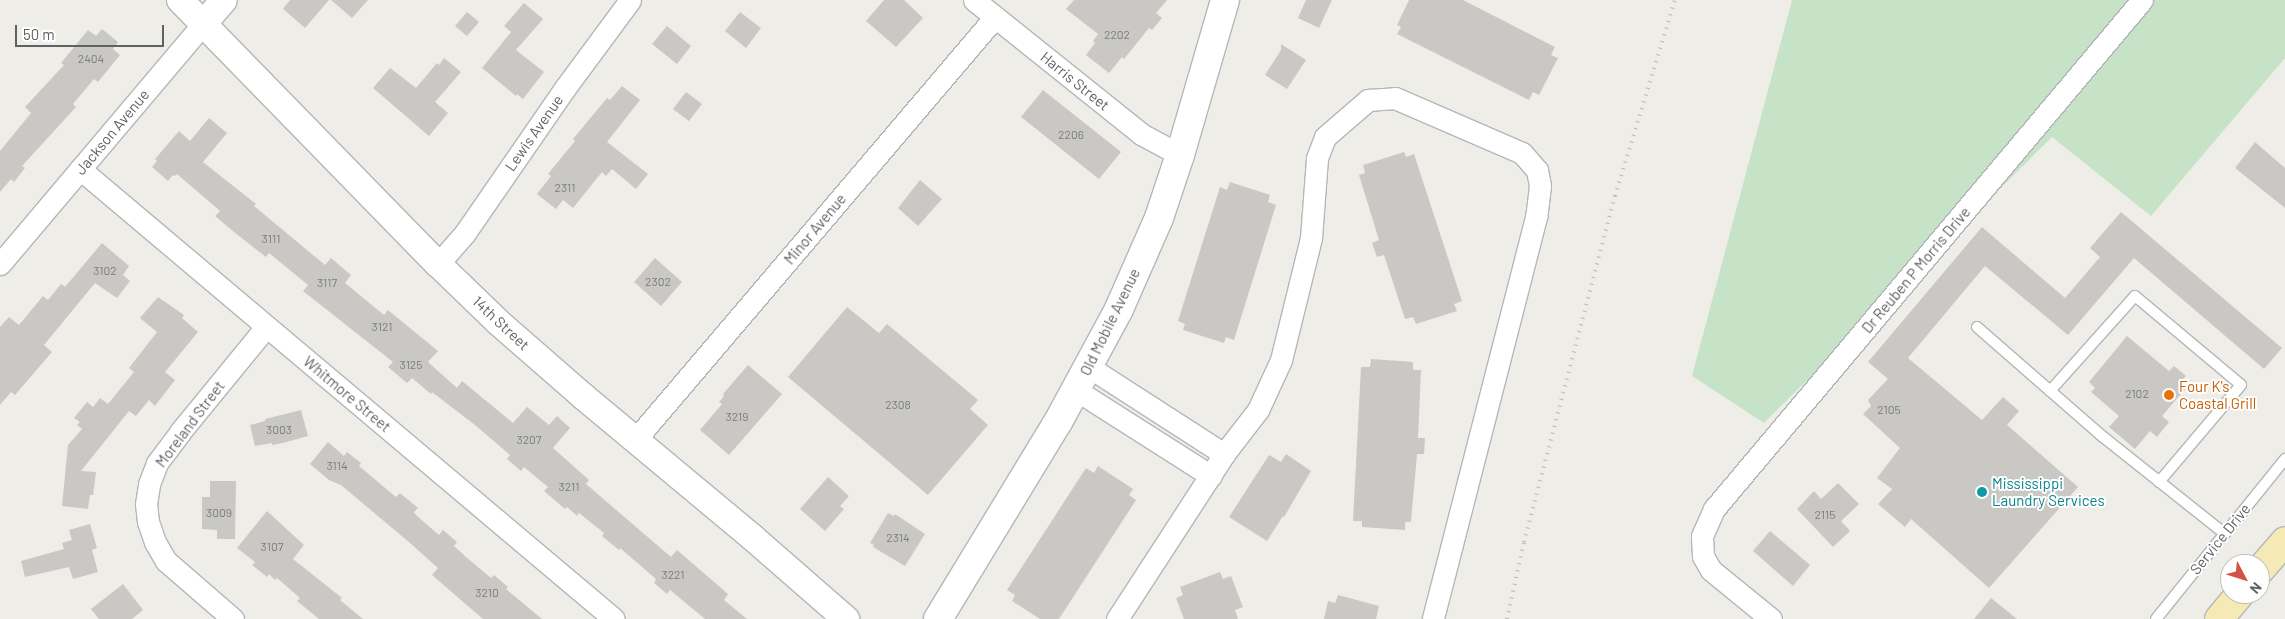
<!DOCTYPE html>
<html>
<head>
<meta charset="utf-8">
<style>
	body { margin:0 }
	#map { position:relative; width:2285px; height:619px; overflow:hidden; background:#efede7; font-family:Barlow,sans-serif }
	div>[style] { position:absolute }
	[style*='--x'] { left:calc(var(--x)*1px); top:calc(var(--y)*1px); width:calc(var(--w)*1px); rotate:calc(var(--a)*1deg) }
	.green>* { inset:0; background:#c7e3c7 }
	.building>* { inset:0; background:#cac8c4 }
	.roads { filter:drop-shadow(1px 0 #b4b7ba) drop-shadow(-1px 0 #b4b7ba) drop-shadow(0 1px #b4b7ba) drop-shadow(0 -1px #b4b7ba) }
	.service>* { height:10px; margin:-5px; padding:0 5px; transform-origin:5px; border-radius:5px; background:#fff }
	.minor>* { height:21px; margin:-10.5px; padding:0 10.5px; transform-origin:10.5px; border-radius:10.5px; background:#fff }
	.tertiary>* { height:26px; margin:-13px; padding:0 13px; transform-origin:13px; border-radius:13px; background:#fff }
	.secondary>* { height:28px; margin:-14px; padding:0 14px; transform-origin:14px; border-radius:14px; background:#fff }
	.primary>* { height:28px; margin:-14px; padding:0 14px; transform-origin:14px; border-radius:14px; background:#f5eab6 }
	.rail>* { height:4px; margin-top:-2px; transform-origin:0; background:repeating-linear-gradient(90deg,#b4b5b5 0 1px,transparent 0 7px) }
	.dots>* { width:14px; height:14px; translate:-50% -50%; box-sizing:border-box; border:2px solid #fff; border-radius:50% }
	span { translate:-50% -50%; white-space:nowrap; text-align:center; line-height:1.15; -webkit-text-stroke:4px #fff; paint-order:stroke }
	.number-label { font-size:12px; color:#7a7c7d }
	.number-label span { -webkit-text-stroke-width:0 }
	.street-label { font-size:15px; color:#5f6265 }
	.food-label { font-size:15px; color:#c56008 }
	.left { translate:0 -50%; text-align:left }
	.culture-label { font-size:15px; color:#0d838f }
	.north { position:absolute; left:2220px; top:554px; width:50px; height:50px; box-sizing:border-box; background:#fff; border:1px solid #bfc0c1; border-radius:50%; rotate:130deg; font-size:14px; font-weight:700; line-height:20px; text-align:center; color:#5f6265 }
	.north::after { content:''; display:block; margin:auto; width:18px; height:22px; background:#d35248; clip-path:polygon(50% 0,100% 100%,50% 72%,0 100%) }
	.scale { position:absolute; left:15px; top:25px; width:149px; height:22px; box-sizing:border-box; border:2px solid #5f6265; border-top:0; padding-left:6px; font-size:15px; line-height:18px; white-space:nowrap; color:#5f6265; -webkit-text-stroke:4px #fff; paint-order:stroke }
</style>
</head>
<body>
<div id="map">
	<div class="green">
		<div style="clip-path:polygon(1792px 0,2285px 0,2285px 58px,2151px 216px,2052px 137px,1764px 423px,1692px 376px)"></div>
	</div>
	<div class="building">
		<div style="clip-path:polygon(290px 0,329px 0,305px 28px,283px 9px)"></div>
		<div style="clip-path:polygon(331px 0,368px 0,352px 18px)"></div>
		<div style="clip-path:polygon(884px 0,904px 0,923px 18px,896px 47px,866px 21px)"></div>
		<div style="clip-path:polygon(1074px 0,1167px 0,1156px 13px,1162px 18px,1152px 30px,1149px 28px,1124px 59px,1122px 57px,1109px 73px,1086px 55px,1095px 43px,1093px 41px,1098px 34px,1066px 9px)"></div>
		<div style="clip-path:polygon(1306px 0,1332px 0,1319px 28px,1298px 18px)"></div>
		<div style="clip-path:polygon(1409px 0,1463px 0,1555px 47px,1551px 55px,1558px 58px,1539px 95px,1533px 92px,1529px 100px,1397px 34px,1401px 27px,1397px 25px)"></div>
		<div style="clip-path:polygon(524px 3px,543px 19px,516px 50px,544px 72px,523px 99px,517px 94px,516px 96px,482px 68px,511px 32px,504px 26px)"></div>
		<div style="clip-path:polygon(467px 12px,479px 22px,467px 36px,455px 26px)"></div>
		<div style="clip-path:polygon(740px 12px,761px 28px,746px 48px,725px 31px)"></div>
		<div style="clip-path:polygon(667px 26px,691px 46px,677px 64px,652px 44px)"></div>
		<div style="clip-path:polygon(102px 29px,118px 42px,113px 49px,120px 55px,98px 82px,94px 79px,73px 104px,76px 107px,22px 166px,25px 168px,14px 182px,11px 179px,0 192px,0 151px,31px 113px,25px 107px,64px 65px,61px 63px,88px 30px,96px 36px)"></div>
		<div style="clip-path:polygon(1281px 44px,1306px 60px,1287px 89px,1265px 75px,1281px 50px)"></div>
		<div style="clip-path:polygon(444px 58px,461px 72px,435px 102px,448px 113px,429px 136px,373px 88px,390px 68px,416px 88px,437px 63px,439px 65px)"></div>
		<div style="clip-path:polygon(622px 86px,640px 100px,607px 142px,648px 174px,636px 189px,612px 169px,606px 176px,602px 172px,573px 208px,563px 200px,556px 209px,537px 194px,551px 176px,548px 174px,575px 141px,573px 139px,607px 98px,610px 100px)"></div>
		<div style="clip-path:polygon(1043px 90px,1121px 152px,1099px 179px,1021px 117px)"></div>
		<div style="clip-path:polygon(686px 92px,702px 104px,689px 121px,673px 109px)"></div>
		<div style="clip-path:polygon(209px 118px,227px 133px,203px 162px,256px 204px,254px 206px,325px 265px,331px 258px,351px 275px,345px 283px,384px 315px,388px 310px,438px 351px,428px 362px,457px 388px,462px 381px,513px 423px,527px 407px,549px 425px,557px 416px,570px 428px,553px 448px,589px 480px,586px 484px,671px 557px,677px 550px,728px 594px,724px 600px,747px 619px,705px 619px,670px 590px,667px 594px,654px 583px,656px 579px,620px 548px,619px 550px,602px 536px,604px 533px,579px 513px,577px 516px,567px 507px,565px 509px,544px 491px,548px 487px,524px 467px,521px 471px,507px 459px,510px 455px,475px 425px,432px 392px,431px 394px,412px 378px,407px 383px,388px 367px,393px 362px,303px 291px,308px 285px,269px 253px,266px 257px,234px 232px,215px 216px,220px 211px,177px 174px,175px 176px,173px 175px,168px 181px,152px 167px,157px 161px,155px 159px,179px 131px,190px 141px)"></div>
		<div style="clip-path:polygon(2255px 142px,2285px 168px,2285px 208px,2235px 168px)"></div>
		<div style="clip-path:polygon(1404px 152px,1406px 157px,1414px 154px,1462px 301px,1454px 304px,1457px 311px,1416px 324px,1413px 317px,1405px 319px,1384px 255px,1377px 257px,1372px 243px,1379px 240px,1359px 175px,1365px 173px,1363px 165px)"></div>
		<div style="clip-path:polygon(920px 180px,942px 199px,918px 226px,898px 208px)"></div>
		<div style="clip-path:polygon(1230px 182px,1270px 195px,1268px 202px,1276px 205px,1234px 340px,1226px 337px,1224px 343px,1183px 330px,1185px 324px,1178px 321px,1220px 187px,1227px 190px)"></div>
		<div style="clip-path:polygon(2121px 212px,2282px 348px,2264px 369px,2134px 258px,2068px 335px,1985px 266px,1908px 358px,1982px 420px,2003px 397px,2019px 411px,2007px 425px,2078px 487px,1989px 588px,1911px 519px,1905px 527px,1878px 504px,1892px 489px,1877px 478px,1900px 448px,1863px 414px,1871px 406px,1868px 400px,1888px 379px,1868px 362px,1982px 227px,2065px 298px,2100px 257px,2090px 248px)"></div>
		<div style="clip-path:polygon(102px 243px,129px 266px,123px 275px,130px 281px,117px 298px,95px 283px,44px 345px,52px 352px,15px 395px,11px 392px,0 405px,0 327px,9px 317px,19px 325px,43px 296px,48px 300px,61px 284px,65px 287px)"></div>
		<div style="clip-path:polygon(655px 258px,682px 282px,661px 306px,634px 282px)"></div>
		<div style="clip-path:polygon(158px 297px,184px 315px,182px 318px,198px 332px,165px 372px,175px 380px,155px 406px,149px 400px,136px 416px,129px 411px,81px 471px,96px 472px,93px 495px,90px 495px,88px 509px,62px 506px,68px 445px,82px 429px,77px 425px,80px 422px,74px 418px,87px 402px,93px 407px,100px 398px,108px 404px,134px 372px,129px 368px,157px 332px,140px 318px)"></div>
		<div style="clip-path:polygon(847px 307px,879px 333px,887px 324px,978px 400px,970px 409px,988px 425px,928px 495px,788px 377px)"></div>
		<div style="clip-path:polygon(2127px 336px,2169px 371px,2174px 366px,2186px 376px,2180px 382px,2187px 387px,2162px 416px,2169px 422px,2157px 437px,2150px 431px,2135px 449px,2109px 427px,2119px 416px,2091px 392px,2095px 388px,2089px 382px)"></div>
		<div style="clip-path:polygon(1371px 359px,1413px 362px,1413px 370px,1421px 370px,1418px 438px,1425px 438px,1424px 454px,1417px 454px,1411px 522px,1405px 522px,1405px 530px,1362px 527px,1362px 521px,1353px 521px,1361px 367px,1370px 367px)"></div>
		<div style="clip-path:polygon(748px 365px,782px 394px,729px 455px,700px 430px,722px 404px,719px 402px,724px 396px,723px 394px)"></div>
		<div style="clip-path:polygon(301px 410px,308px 436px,283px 443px,272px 445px,272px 443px,255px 446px,250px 425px,265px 421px,265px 419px)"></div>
		<div style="clip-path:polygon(328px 442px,344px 456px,347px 452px,361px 463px,359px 466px,396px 497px,400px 493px,418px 508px,414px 512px,416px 515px,439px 535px,443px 530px,457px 542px,454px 546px,466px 557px,491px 578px,494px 575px,508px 587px,506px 589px,542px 619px,483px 619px,432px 575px,438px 568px,410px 543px,341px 485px,329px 480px,310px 464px)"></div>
		<div style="clip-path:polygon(1286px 454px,1311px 471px,1284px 517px,1283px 516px,1267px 541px,1229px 517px,1269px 455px,1281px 462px)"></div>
		<div style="clip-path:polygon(1098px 466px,1133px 489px,1129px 495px,1136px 500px,1059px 619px,1040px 619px,1012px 601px,1015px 595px,1007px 590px,1086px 468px,1094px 473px)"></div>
		<div style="clip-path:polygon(828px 477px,849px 496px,840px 506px,844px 509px,825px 531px,800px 509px)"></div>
		<div style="clip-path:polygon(210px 481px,236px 481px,235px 539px,217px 539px,217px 530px,202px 529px,202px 497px,210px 497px)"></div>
		<div style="clip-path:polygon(1838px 483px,1859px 504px,1841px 521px,1850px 531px,1833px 547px,1797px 509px,1814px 491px,1821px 499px)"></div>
		<div style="clip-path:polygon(267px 511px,304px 545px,293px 559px,342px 598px,340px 600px,363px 619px,319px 619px,297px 601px,300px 598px,277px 578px,275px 580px,269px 574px,267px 577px,252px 565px,255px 562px,237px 548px)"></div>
		<div style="clip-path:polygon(888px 513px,894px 516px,895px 514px,925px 534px,905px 566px,873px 547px,874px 545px,870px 543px)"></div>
		<div style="clip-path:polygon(90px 524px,97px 548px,92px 550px,98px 572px,73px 579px,69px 567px,25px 577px,21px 561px,64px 549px,62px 543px,72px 540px,69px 530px)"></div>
		<div style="clip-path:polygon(1770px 531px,1810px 565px,1793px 586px,1753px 551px)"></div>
		<div style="clip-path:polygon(1220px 572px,1223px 579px,1231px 576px,1243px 607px,1235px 610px,1238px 619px,1184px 619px,1176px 598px,1183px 595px,1180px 587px)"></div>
		<div style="clip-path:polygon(123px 584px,143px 610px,132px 619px,99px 619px,91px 609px)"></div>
		<div style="clip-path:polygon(1338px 595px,1379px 606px,1376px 619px,1324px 619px,1328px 601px,1335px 603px)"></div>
		<div style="clip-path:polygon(1991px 598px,2017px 619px,1974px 619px)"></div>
	</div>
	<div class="roads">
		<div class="service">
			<div style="--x:1977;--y:327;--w:166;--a:41.1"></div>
			<div style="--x:2102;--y:436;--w:156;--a:38.5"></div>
			<div style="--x:2050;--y:391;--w:127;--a:-48.2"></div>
			<div style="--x:2135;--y:296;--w:138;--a:40"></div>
			<div style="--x:2241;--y:385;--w:127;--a:130.2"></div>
			<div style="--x:2156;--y:619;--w:206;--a:-51.1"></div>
		</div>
		<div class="minor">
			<div style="--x:974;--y:0;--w:214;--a:38.7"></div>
			<div style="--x:1141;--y:134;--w:44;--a:28.3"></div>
			<div style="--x:80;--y:169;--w:698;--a:40.12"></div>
			<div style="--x:0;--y:264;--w:316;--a:-49.8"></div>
			<div style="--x:438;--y:264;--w:41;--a:-48.9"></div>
			<div style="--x:465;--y:233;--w:176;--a:-55.4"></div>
			<div style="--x:565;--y:88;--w:109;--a:-53.5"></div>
			<div style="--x:1089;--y:367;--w:161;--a:32.8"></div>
			<div style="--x:1076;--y:390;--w:160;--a:32.5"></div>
			<div style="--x:635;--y:440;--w:555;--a:-49.6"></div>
			<div style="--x:233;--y:619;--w:89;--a:-139.1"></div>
			<div style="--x:166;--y:561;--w:22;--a:-120"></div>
			<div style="--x:155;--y:542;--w:21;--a:-109"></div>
			<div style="--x:148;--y:522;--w:18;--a:-96"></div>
			<div style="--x:146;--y:504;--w:20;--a:-81"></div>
			<div style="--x:149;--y:484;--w:22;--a:-69"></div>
			<div style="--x:157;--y:463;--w:39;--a:-53"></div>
			<div style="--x:180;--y:432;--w:136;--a:-50.7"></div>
			<div style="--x:1117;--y:619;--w:197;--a:-57"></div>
			<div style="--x:1224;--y:454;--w:56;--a:-52.3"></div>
			<div style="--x:1258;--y:410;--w:55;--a:-65.3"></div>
			<div style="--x:1281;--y:360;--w:126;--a:-76.2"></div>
			<div style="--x:1311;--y:238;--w:80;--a:-85.7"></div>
			<div style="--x:1317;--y:158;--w:22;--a:-69"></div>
			<div style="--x:1325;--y:137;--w:57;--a:-40.7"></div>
			<div style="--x:1368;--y:100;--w:27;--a:-4"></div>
			<div style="--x:1395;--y:98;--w:138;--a:23.4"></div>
			<div style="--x:1522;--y:153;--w:23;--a:49"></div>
			<div style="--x:1537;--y:170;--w:16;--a:79"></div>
			<div style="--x:1540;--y:186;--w:31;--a:97"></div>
			<div style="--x:1536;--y:217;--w:415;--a:104.4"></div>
			<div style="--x:1771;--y:619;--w:77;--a:-140.8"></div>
			<div style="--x:1711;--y:570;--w:16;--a:-120"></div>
			<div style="--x:1703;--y:556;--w:20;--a:-93"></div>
			<div style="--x:1702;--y:536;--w:30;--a:-66"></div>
			<div style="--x:1714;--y:509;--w:665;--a:-49.94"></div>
		</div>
		<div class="tertiary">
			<div style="--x:180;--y:0;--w:369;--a:45.7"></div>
			<div style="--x:438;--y:264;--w:83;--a:44"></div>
			<div style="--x:498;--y:322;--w:114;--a:41.1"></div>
			<div style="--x:584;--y:397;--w:219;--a:39.8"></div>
			<div style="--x:752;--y:537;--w:125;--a:41.1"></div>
			<div style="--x:204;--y:23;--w:30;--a:-49"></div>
		</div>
		<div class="secondary">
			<div style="--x:938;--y:619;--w:231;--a:-58.7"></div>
			<div style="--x:1058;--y:422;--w:128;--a:-61.6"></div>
			<div style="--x:1119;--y:309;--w:99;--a:-66.3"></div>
			<div style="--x:1159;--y:218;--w:66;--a:-71.6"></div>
			<div style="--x:1180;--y:155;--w:161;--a:-73.8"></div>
		</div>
		<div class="primary">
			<div style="--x:2260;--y:570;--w:38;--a:-49"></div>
			<div style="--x:2219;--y:619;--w:33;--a:-50"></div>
		</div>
	</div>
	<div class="rail">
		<div style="--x:1507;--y:619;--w:79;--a:-77.6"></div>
		<div style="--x:1524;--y:542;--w:358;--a:-75.3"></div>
		<div style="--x:1615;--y:196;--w:205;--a:-73"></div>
	</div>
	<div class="dots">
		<div style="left:2169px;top:395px;background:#e8710a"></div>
		<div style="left:1982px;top:492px;background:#0f9aa8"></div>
	</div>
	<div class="number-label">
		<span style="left:1117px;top:35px">2202</span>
		<span style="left:91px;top:59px">2404</span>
		<span style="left:1071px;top:135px">2206</span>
		<span style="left:565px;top:188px">2311</span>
		<span style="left:271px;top:239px">3111</span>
		<span style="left:105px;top:271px">3102</span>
		<span style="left:658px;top:282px">2302</span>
		<span style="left:327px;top:283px">3117</span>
		<span style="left:382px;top:327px">3121</span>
		<span style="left:411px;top:365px">3125</span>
		<span style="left:2137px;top:394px">2102</span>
		<span style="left:898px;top:405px">2308</span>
		<span style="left:1889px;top:410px">2105</span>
		<span style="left:737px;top:417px">3219</span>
		<span style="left:279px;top:430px">3003</span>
		<span style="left:529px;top:440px">3207</span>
		<span style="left:337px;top:466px">3114</span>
		<span style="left:569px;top:487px">3211</span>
		<span style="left:219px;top:513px">3009</span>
		<span style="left:1825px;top:515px">2115</span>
		<span style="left:898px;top:538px">2314</span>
		<span style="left:272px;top:547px">3107</span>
		<span style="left:673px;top:575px">3221</span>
		<span style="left:487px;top:593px">3210</span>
	</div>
	<div class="street-label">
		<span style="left:1075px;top:81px;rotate:39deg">Harris Street</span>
		<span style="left:112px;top:132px;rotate:-50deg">Jackson Avenue</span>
		<span style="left:534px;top:133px;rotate:-55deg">Lewis Avenue</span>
		<span style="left:815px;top:229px;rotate:-50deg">Minor Avenue</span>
		<span style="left:1916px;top:270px;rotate:-50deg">Dr Reuben P Morris Drive</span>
		<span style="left:1110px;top:322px;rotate:-64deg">Old Mobile Avenue</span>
		<span style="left:501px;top:323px;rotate:43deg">14th Street</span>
		<span style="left:347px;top:394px;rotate:40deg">Whitmore Street</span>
		<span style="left:190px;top:424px;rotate:-53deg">Moreland Street</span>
		<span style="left:2220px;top:539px;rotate:-51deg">Service Drive</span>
	</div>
	<div class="food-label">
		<span class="left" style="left:2179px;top:395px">Four K's<br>Coastal Grill</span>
	</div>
	<div class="culture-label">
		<span class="left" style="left:1992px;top:492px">Mississippi<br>Laundry Services</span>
	</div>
	<div class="north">N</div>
	<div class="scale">50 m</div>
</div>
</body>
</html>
